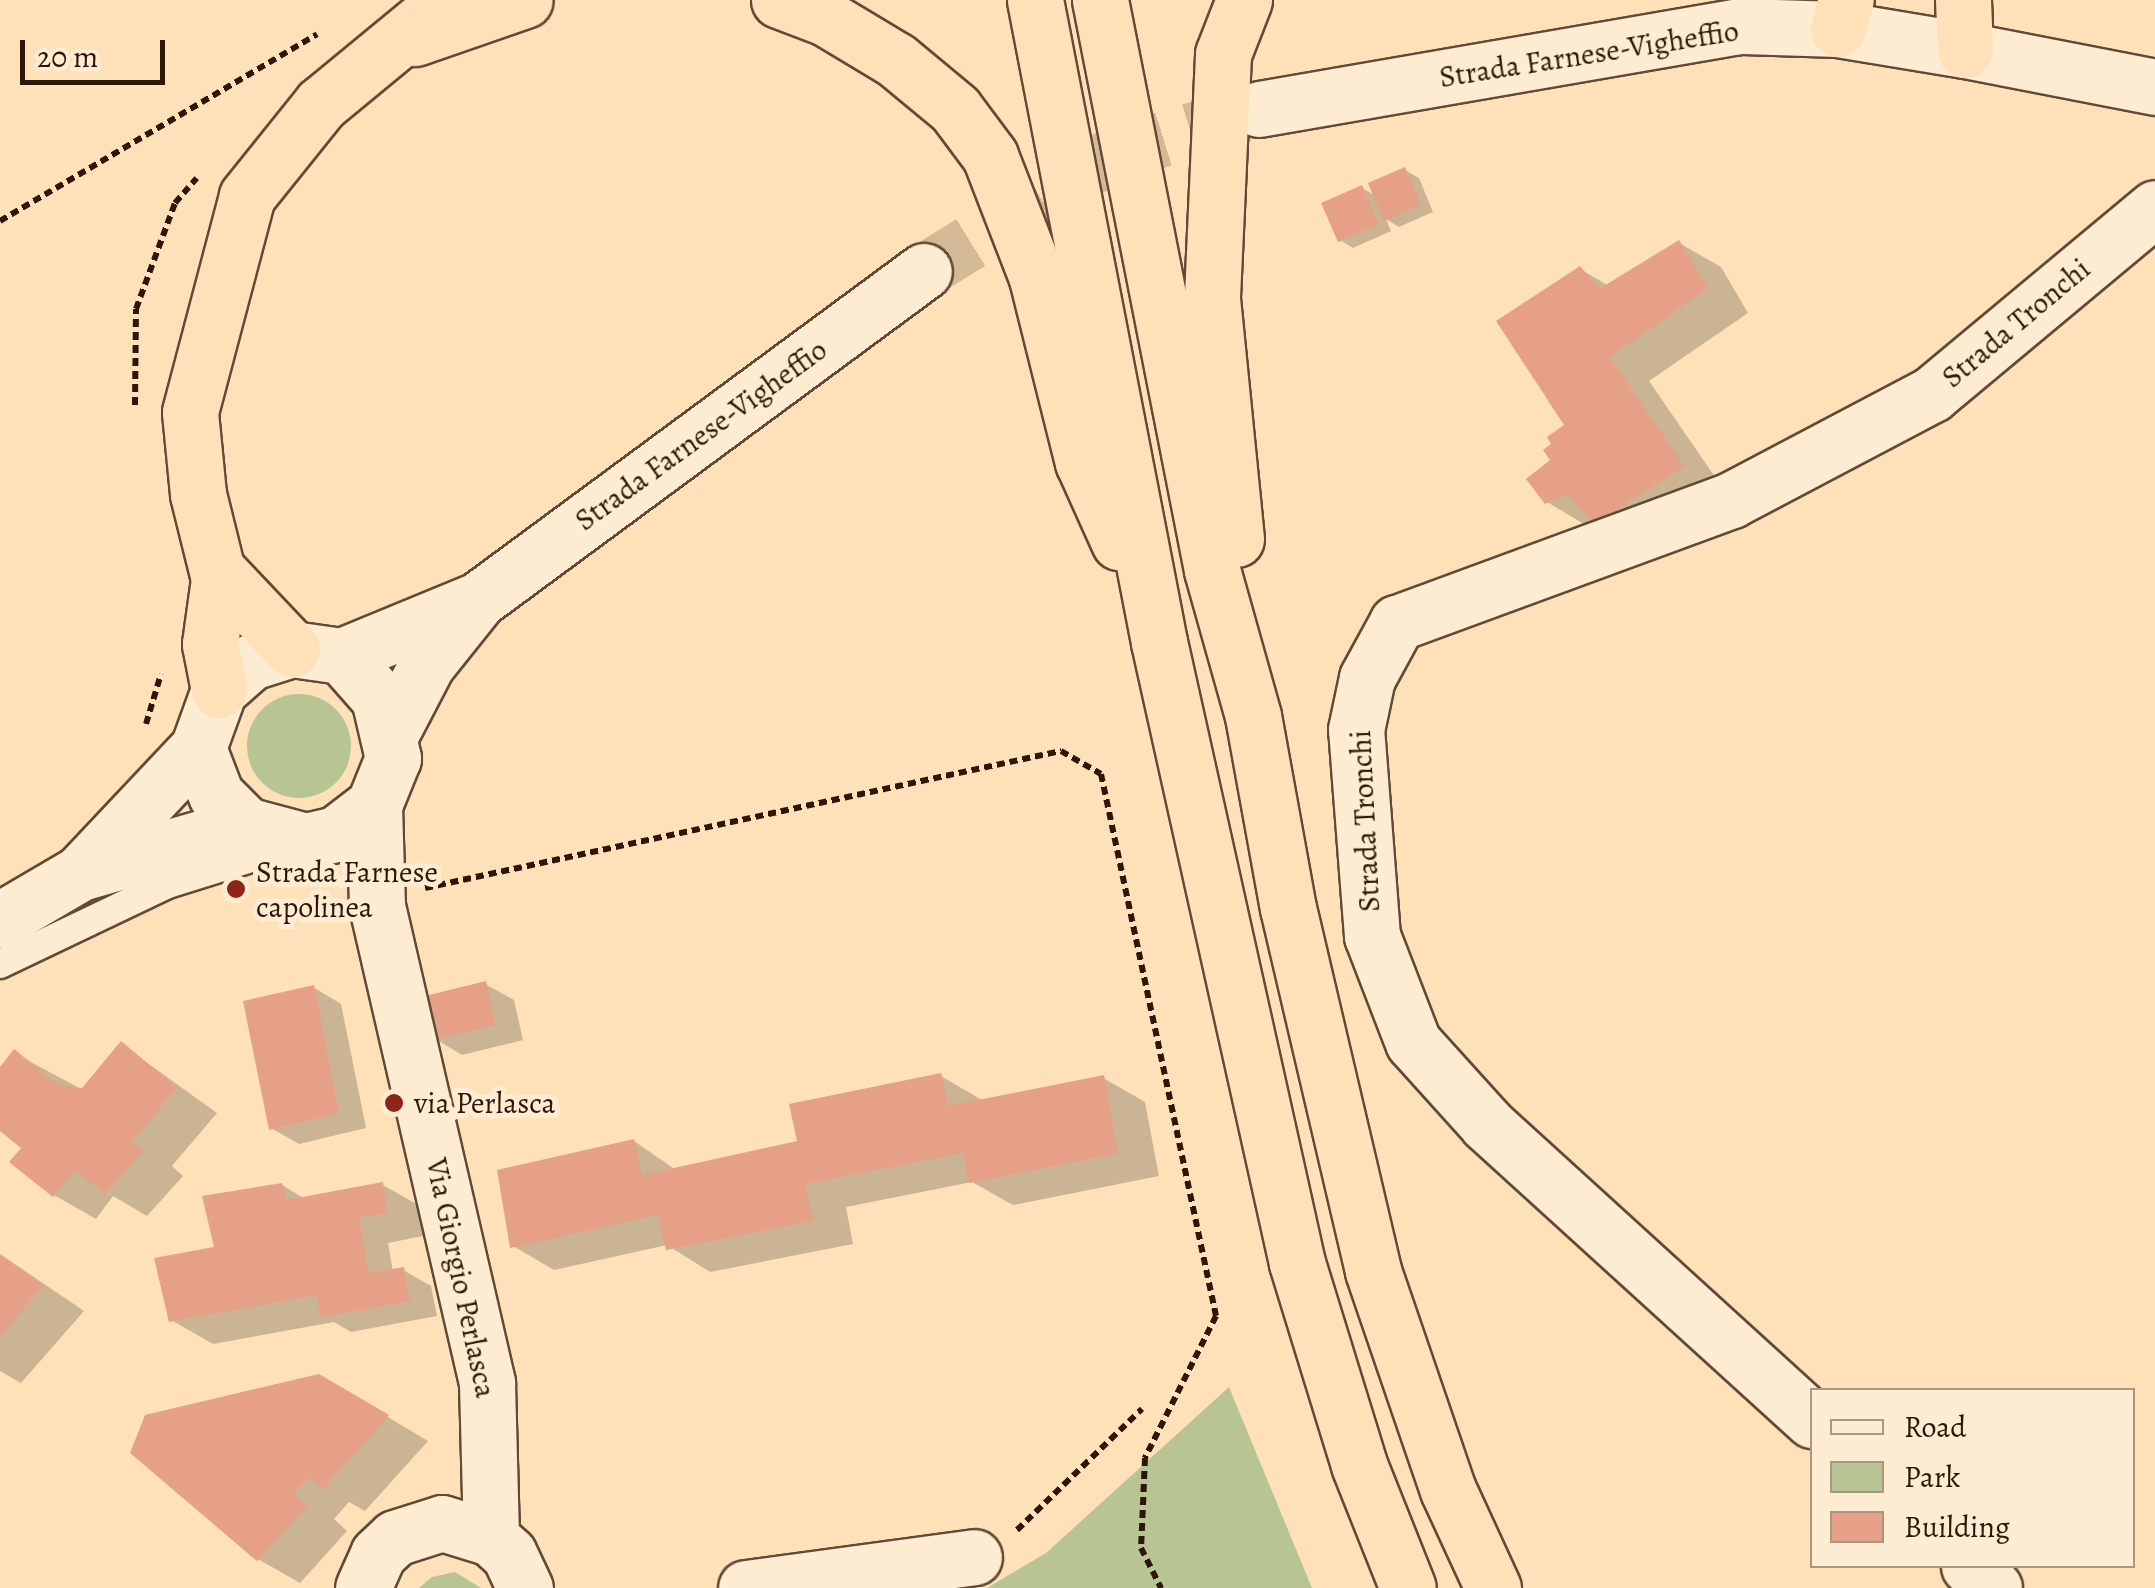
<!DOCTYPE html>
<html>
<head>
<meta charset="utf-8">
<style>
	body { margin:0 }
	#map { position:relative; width:2155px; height:1588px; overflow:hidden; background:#fee1b9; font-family:Alegreya,serif }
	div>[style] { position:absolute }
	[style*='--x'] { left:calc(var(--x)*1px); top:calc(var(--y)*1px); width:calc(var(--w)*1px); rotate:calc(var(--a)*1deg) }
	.green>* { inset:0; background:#b9c495 }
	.round { border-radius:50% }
	.shadow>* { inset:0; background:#0003 }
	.building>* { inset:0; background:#e6a087 }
	.secondary-tunnel>* { height:55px; margin-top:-27.5px; transform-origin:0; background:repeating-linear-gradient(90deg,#d4b996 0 55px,transparent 0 83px) }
	.path>* { height:6px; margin-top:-3px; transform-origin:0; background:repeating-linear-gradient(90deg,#2d170a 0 8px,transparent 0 13px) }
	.roads { filter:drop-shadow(2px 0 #614a36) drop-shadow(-2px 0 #614a36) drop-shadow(0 2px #614a36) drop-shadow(0 -2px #614a36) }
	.lane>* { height:28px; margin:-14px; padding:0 14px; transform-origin:14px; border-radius:14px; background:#feecd2 }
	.street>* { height:55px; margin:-27.5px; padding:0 27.5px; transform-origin:27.5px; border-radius:27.5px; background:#feecd2 }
	.secondary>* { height:55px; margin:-27.5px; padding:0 27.5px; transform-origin:27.5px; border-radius:27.5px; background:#feecd2 }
	.highway>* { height:55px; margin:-27.5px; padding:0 27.5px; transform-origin:27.5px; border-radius:27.5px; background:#fee1b9 }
	.dots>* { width:28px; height:28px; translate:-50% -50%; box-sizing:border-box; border:5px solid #feecd2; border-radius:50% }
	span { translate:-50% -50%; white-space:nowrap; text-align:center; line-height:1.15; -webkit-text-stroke:10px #feecd2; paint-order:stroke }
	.street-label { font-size:30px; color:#2d170a }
	.poi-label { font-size:30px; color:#2d170a }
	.left { translate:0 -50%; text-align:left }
	.legend { position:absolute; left:1810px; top:1388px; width:325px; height:180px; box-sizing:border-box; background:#feecd2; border:2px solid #aa9782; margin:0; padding:12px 18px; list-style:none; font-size:30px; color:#2d170a }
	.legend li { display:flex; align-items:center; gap:20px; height:50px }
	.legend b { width:50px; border:2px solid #aa9782 }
	.scale { position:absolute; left:20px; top:40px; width:145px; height:45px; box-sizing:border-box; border:5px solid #2d170a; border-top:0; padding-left:12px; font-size:30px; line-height:35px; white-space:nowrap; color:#2d170a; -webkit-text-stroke:8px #feecd2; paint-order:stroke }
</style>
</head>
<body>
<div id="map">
	<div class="green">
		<div class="round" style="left:247px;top:694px;width:104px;height:104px"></div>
		<div style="clip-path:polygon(1229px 1387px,1312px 1588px,987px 1588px,1046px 1553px)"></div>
		<div style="clip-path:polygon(455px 1572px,481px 1588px,419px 1588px,432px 1577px)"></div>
	</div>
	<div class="shadow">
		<div style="clip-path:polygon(1405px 170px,1419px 178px,1433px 212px,1399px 227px,1386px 219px,1391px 231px,1353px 248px,1340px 240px,1362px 188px,1376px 196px)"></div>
		<div style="clip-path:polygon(1679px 243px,1721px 267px,1748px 313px,1649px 381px,1724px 490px,1589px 527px,1547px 502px,1567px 426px,1580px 269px,1609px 286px)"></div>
		<div style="clip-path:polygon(485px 984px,514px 1000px,523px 1040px,462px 1055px,434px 1038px)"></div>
		<div style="clip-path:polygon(313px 987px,341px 1004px,366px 1128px,299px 1144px,271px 1128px)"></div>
		<div style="clip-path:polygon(121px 1044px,217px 1113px,172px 1166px,183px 1176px,147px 1216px,113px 1196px,96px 1219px,54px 1195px,24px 1147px,0 1128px,0 1070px,14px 1053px,83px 1090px)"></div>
		<div style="clip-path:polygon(941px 1076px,982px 1100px,1103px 1078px,1145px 1102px,1159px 1176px,1013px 1205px,972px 1182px,846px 1207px,853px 1244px,710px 1272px,667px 1245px,554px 1270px,513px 1246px,634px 1141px,676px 1170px,800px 1143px)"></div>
		<div style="clip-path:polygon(282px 1185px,305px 1199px,383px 1185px,425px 1209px,428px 1235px,388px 1243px,393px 1272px,403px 1270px,431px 1286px,437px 1316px,351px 1332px,334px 1322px,213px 1344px,171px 1320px,217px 1249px)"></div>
		<div style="clip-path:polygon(0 1254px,84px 1311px,21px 1383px,0 1371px)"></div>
		<div style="clip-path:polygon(319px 1376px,428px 1441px,365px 1511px,349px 1502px,334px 1519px,347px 1531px,300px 1583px,258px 1559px)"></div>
	</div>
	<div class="building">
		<div style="clip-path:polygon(1405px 167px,1421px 204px,1384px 221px,1368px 183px)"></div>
		<div style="clip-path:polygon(1362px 185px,1379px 224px,1338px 242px,1321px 203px)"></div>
		<div style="clip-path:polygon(1679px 240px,1708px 288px,1610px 357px,1684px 466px,1605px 518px,1589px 519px,1568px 494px,1545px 504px,1526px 479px,1550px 460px,1543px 450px,1551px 444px,1547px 437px,1564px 425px,1496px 321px,1580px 266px,1599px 289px)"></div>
		<div style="clip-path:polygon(486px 981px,496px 1025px,431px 1040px,421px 997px)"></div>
		<div style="clip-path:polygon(314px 985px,339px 1113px,269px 1130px,243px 1001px)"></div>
		<div style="clip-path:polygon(121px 1041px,177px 1088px,132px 1141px,143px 1151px,105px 1194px,74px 1170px,53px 1197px,9px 1162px,21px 1148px,0 1131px,0 1067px,14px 1049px,58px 1085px,82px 1088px)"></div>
		<div style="clip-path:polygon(941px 1073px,948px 1106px,1104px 1075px,1118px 1153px,969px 1183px,963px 1153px,805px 1184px,813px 1221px,666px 1250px,658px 1215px,510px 1248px,497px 1170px,634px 1139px,642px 1175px,797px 1141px,789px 1104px)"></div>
		<div style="clip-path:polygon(383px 1182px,387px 1212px,359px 1218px,369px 1273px,404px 1267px,410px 1301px,321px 1317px,316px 1295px,169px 1322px,154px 1258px,214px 1247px,202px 1196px,282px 1183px,286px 1200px)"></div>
		<div style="clip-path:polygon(0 1255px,44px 1285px,0 1336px)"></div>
		<div style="clip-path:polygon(319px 1374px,389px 1415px,323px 1489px,309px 1477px,294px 1493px,307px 1506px,257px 1561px,130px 1453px,145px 1415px)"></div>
	</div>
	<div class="secondary-tunnel">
		<div style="--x:924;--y:271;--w:220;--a:-31.8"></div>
		<div style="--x:1111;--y:155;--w:155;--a:-17.3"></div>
	</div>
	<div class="path">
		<div style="--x:0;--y:221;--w:368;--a:-30.5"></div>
		<div style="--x:135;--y:405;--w:96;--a:-89.4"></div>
		<div style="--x:136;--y:309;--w:113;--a:-69.8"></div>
		<div style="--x:175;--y:203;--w:33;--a:-49"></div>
		<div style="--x:146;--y:724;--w:52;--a:-73.3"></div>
		<div style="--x:425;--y:888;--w:651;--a:-12.16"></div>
		<div style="--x:1061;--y:751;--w:46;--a:29.9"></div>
		<div style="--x:1101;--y:774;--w:554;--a:78.02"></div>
		<div style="--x:1216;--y:1316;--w:159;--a:116.6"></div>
		<div style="--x:1145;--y:1458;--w:90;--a:92.5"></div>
		<div style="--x:1141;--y:1548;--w:45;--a:63.4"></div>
		<div style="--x:1017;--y:1530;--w:174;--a:-44.1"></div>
	</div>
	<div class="roads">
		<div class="lane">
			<div style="--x:0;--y:964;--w:186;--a:-25.5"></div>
			<div style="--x:168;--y:884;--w:127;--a:-17.4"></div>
		</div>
		<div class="street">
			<div style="--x:1965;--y:50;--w:194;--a:11"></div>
			<div style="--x:374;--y:805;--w:101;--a:88.3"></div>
			<div style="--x:377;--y:906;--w:490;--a:77"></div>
			<div style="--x:487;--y:1383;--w:155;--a:88.5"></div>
			<div style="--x:1812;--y:1420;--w:440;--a:-137.7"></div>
			<div style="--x:1487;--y:1124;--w:110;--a:-132.1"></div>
			<div style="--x:1413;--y:1042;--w:114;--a:-111.1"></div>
			<div style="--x:1372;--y:936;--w:207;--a:-94.4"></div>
			<div style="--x:1356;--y:730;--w:53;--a:-78.1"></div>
			<div style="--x:1367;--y:678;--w:63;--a:-61.4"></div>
			<div style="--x:1397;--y:623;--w:356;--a:-20.2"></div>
			<div style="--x:1731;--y:500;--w:227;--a:-27.8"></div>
			<div style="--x:1932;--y:394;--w:290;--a:-39.8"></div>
			<div style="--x:1969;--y:1566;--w:33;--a:41"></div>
			<div style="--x:363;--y:1588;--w:37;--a:-66"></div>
			<div style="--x:378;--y:1554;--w:23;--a:-43"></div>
			<div style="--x:395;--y:1538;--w:49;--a:-17.7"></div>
			<div style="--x:442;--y:1523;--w:51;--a:17"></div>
			<div style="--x:491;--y:1538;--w:24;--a:42"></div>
			<div style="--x:509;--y:1554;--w:38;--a:65"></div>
			<div style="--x:746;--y:1588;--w:230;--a:-7.7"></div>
		</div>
		<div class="secondary">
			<div style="--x:1259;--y:109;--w:490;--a:-9.8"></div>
			<div style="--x:1742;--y:26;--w:96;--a:1.8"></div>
			<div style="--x:1838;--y:29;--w:129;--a:9.4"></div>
			<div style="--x:292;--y:649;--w:50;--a:8"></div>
			<div style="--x:342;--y:656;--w:56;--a:48.6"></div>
			<div style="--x:379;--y:698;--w:62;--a:76.9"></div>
			<div style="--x:393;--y:758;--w:51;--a:112"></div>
			<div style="--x:374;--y:805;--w:48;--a:142.7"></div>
			<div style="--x:336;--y:834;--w:31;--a:167"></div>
			<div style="--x:306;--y:841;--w:62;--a:-165.1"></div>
			<div style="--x:246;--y:825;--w:42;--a:-135"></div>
			<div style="--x:216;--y:795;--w:50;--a:-111"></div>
			<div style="--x:198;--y:748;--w:62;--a:-70.1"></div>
			<div style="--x:219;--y:690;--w:43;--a:-41.2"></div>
			<div style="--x:251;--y:662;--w:43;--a:-17.6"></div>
			<div style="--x:342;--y:656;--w:147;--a:-22.4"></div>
			<div style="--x:478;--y:600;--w:554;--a:-36.42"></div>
			<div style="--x:390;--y:735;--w:80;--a:-62.5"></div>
			<div style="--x:427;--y:664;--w:77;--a:-51.3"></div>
			<div style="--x:80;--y:873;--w:172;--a:-46.7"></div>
			<div style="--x:0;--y:920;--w:93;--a:-30.4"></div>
			<div style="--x:80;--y:873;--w:173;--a:-16.1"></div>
		</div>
		<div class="highway">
			<div style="--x:779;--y:0;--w:50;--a:21"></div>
			<div style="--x:826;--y:18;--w:82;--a:31"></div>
			<div style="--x:896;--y:60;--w:77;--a:39.7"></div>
			<div style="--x:955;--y:109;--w:59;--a:53.3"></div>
			<div style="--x:990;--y:156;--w:131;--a:68.9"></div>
			<div style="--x:1037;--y:278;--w:190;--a:76"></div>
			<div style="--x:1083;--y:462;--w:88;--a:65.8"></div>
			<div style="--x:1035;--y:0;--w:654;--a:79.07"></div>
			<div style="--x:1159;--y:642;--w:636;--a:77.47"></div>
			<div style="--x:1297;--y:1263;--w:211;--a:72.9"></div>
			<div style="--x:1359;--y:1465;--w:132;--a:68.3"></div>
			<div style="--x:1100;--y:0;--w:581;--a:78.88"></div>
			<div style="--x:1212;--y:570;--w:152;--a:74.3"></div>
			<div style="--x:1253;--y:716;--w:195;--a:79.7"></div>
			<div style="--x:1288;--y:908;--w:373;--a:76.8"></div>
			<div style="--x:1373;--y:1271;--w:231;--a:71.1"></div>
			<div style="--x:1448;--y:1490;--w:108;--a:65.3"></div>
			<div style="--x:1963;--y:0;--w:50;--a:87.7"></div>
			<div style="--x:1838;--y:29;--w:30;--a:-75"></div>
			<div style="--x:415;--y:38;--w:116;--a:-19.1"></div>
			<div style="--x:1236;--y:539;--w:243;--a:-95.7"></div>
			<div style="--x:1212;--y:297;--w:243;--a:-87.4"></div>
			<div style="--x:1223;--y:54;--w:58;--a:-68.7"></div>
			<div style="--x:217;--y:570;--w:109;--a:46.5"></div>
			<div style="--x:219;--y:690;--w:47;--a:-101.1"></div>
			<div style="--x:210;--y:644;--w:66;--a:-82.1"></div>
			<div style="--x:219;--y:579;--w:88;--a:-103.9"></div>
			<div style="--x:198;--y:494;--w:82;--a:-95.6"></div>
			<div style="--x:190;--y:412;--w:223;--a:-75.2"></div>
			<div style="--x:247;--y:196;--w:118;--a:-51.2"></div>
			<div style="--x:321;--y:104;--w:163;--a:-39.5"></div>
		</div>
	</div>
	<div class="dots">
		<div style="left:236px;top:889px;background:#8f2418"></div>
		<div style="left:394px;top:1103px;background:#8f2418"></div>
	</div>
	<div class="street-label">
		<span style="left:1589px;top:54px;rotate:-9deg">Strada Farnese-Vigheffio</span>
		<span style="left:2016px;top:323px;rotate:-40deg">Strada Tronchi</span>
		<span style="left:701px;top:435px;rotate:-36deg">Strada Farnese-Vigheffio</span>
		<span style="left:1365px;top:821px;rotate:-93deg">Strada Tronchi</span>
		<span style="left:461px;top:1278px;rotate:78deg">Via Giorgio Perlasca</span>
	</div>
	<div class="poi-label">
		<span class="left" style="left:256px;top:889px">Strada Farnese<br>capolinea</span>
		<span class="left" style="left:414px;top:1103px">via Perlasca</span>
	</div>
	<ul class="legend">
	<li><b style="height:12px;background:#feecd2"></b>Road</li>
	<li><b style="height:28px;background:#b9c495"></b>Park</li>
	<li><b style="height:28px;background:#e6a087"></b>Building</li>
	</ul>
	<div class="scale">20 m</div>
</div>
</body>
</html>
